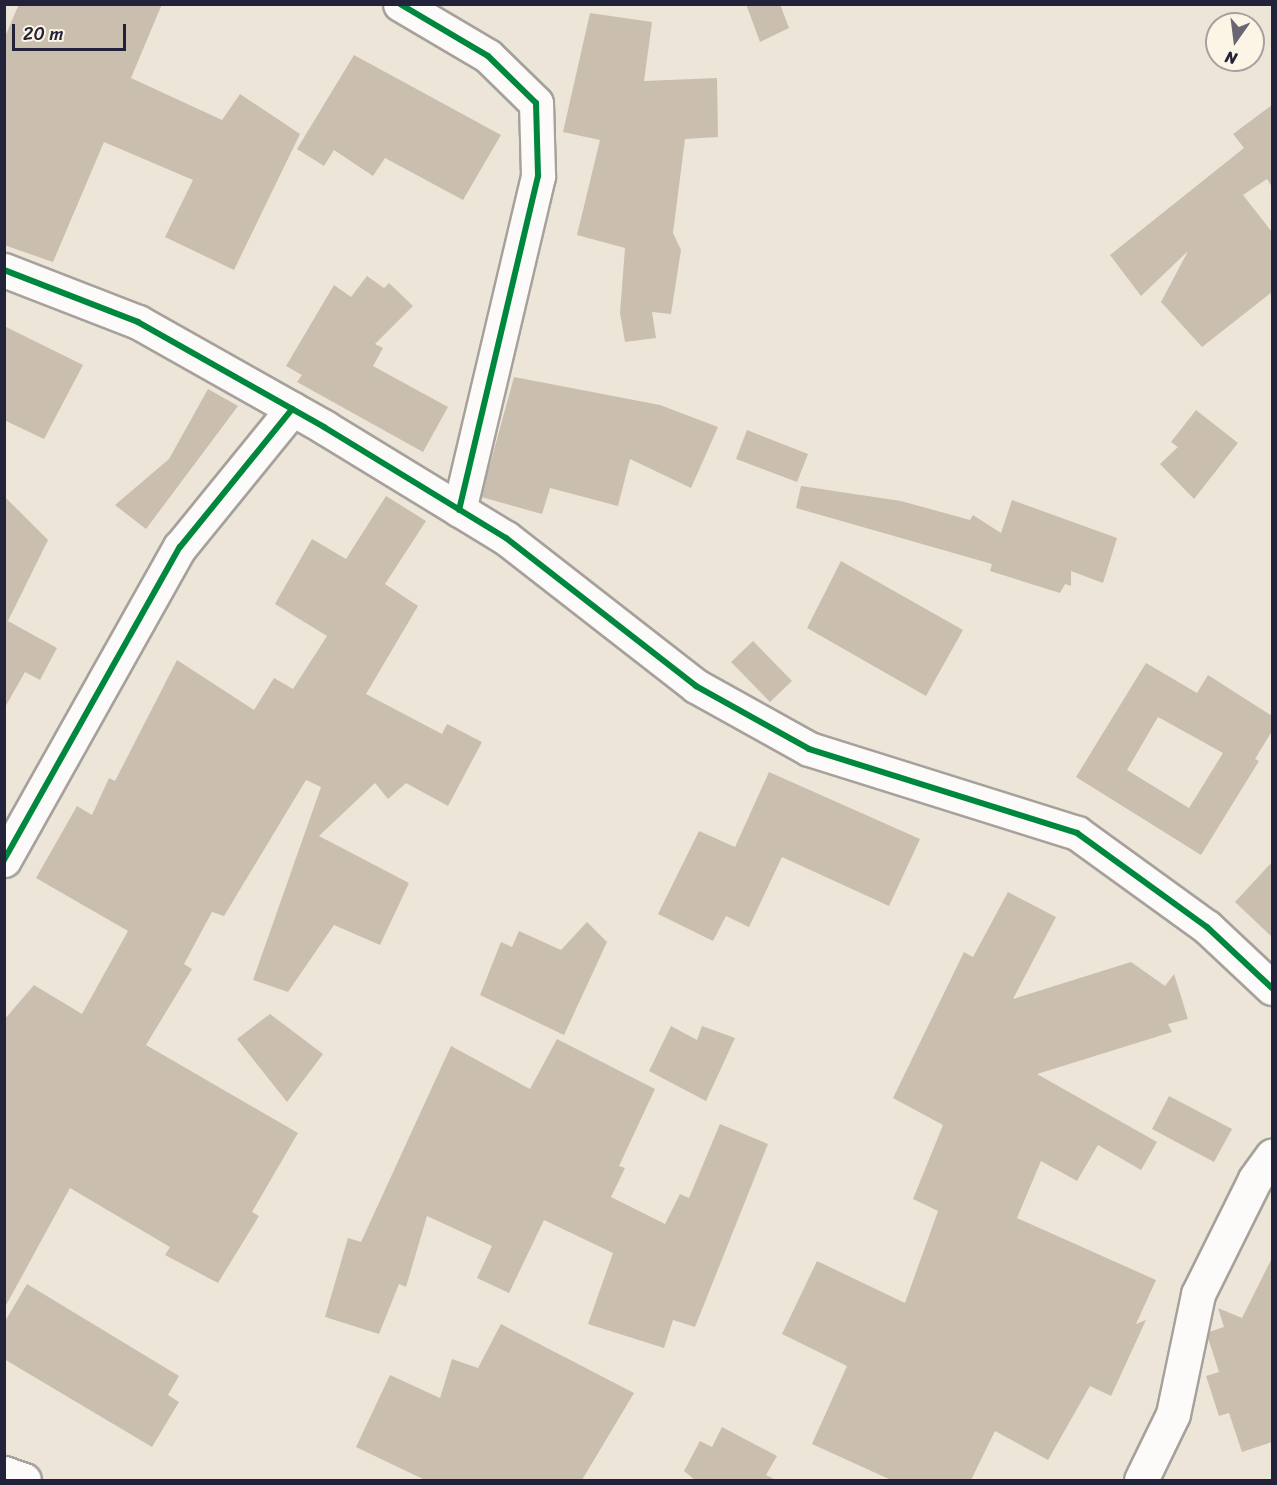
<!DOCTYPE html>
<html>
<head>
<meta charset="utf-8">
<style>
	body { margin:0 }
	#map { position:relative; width:1277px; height:1485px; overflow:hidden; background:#ede5d7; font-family:Sriracha,sans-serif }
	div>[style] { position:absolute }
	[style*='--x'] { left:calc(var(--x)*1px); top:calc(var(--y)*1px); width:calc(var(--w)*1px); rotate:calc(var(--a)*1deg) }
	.building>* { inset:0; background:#cabfaf }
	.roads { filter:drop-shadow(2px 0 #a6a19c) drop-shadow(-2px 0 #a6a19c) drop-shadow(0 2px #a6a19c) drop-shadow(0 -2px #a6a19c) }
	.minor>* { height:33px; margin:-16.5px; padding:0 16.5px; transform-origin:16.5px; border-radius:16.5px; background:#fcfbf9 }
	.cycleway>* { height:6px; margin:-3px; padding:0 3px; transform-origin:3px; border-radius:3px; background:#00873e }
	span { translate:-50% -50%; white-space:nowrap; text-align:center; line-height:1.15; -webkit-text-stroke:4.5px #fcf5e5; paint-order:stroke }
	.frame { position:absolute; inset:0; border:6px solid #22223b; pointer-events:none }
	.north { position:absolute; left:1205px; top:12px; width:60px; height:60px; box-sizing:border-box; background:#fcf5e5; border:2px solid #a5a1a1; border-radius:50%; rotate:194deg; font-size:16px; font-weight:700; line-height:24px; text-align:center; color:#22223b }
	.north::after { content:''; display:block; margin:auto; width:21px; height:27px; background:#696672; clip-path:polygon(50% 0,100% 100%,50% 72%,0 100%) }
	.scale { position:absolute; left:12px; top:24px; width:114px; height:27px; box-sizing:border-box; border:3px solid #22223b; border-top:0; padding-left:8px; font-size:18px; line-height:21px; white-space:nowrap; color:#22223b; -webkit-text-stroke:4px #fcf5e5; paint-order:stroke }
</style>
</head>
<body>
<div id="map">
	<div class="building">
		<div style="clip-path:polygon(19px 4px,162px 4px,131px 78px,222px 120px,240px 94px,300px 134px,234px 270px,165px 237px,193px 180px,104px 142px,53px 262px,4px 245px,4px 39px)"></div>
		<div style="clip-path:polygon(746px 4px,780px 4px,789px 28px,760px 42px)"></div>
		<div style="clip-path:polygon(590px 13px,652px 22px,644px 81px,717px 78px,718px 137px,685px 139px,673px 233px,681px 250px,671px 314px,652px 312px,656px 338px,625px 342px,620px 313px,625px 248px,577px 235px,600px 140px,563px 132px)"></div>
		<div style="clip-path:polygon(354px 55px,501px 135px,463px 200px,385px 158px,373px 176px,334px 150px,324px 166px,297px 149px)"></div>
		<div style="clip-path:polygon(1272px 105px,1272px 187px,1267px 179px,1243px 195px,1272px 232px,1272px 292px,1202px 347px,1161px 302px,1188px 251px,1141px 296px,1110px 255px,1244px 148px,1233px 134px)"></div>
		<div style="clip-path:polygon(367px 276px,384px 288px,389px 283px,413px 306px,375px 344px,383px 348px,373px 366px,448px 407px,423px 452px,297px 382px,302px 375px,286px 366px,334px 285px,351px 297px)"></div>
		<div style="clip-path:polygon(4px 326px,83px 365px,44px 439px,4px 420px)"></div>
		<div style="clip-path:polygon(514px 377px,660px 405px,718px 427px,691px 488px,630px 459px,618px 506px,550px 488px,542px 514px,481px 497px)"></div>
		<div style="clip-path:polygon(208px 389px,238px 406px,146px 529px,115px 505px,169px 459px)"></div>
		<div style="clip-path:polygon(1196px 410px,1238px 443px,1194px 499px,1160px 464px,1178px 447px,1171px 442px)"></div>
		<div style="clip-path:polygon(747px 430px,808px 454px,797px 482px,736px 459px)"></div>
		<div style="clip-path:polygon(801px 486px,901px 501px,970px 520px,973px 515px,1001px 533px,1012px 500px,1117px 538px,1103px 583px,1071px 571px,1071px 586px,1065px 584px,1060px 593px,990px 571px,992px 564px,796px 508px)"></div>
		<div style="clip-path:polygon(4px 496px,48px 540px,8px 621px,57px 648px,40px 680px,25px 672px,4px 709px)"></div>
		<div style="clip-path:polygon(386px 496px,426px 521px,385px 584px,418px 606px,366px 694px,442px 734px,447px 724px,482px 742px,448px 806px,406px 783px,388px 799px,375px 783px,319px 836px,409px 883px,380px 945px,334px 925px,288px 992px,253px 980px,321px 787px,306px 780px,224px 916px,212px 912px,184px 964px,192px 969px,146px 1045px,298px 1133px,252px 1212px,259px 1216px,218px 1283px,165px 1255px,170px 1247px,70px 1188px,4px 1309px,4px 1020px,34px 985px,82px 1014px,128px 931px,36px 878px,77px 806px,92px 815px,109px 778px,115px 781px,177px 660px,254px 710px,274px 678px,293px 689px,327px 636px,275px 604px,312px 539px,346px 559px)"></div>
		<div style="clip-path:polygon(841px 561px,963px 630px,926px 696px,807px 628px)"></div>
		<div style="clip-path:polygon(753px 641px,792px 681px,770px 702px,731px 662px)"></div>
		<div style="clip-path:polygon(evenodd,1146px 663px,1197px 693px,1208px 675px,1272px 716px,1272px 731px,1255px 759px,1259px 761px,1201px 855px,1076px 777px,1146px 663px,1158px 717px,1223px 753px,1189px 808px,1127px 770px,1158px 717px)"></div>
		<div style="clip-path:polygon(769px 772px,920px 839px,889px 906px,782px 857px,749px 927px,726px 916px,713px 941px,658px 914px,699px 831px,735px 847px)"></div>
		<div style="clip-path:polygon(1272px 862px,1272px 937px,1235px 902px)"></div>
		<div style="clip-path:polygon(1008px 892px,1056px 917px,1013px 999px,1131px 962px,1165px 986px,1174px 974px,1188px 1019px,1168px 1024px,1172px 1032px,1037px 1074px,1157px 1142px,1141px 1170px,1098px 1145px,1077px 1181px,1041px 1161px,1017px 1218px,1156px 1280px,1136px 1324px,1146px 1320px,1111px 1396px,1090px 1386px,1048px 1460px,995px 1431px,971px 1480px,891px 1480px,812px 1444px,847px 1366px,782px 1334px,817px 1261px,905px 1303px,938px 1211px,913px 1199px,943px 1125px,893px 1098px,964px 952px,973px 957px)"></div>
		<div style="clip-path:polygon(587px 922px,607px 942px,564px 1035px,480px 995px,501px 942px,512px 947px,519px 931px,561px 950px)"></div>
		<div style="clip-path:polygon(270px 1014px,323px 1054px,287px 1102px,237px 1039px)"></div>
		<div style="clip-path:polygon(671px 1026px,697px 1040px,702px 1026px,735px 1038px,706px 1101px,649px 1071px)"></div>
		<div style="clip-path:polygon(557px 1039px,655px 1089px,619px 1166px,625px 1168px,611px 1197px,665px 1224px,680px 1194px,689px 1198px,720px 1124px,768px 1144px,695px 1327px,673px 1320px,664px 1348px,588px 1324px,613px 1253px,544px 1220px,509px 1293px,477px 1278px,492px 1246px,427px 1216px,406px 1287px,399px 1284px,379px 1334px,325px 1317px,348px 1238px,361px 1242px,451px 1046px,530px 1089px)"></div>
		<div style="clip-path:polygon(1169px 1096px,1232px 1129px,1214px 1162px,1152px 1129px)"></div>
		<div style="clip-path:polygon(1272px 1258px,1272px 1442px,1242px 1452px,1229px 1413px,1219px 1416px,1206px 1376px,1219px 1372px,1208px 1338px,1209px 1332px,1224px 1327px,1218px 1308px,1242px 1318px)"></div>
		<div style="clip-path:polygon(27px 1284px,179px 1376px,168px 1395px,179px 1402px,152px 1447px,4px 1359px,4px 1323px)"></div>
		<div style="clip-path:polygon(501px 1324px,634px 1393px,582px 1480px,425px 1480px,356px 1447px,390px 1375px,440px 1398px,452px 1359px,478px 1368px)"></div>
		<div style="clip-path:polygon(722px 1427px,777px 1456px,766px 1475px,776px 1480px,695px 1480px,684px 1471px,700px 1441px,712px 1447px)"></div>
	</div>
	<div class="roads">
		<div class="minor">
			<div style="--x:400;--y:4;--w:102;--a:30.6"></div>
			<div style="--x:488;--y:56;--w:67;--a:44.4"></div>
			<div style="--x:536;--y:103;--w:73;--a:88.4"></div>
			<div style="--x:538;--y:176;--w:343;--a:103.3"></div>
			<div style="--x:4;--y:270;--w:144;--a:21.2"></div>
			<div style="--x:138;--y:322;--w:214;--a:29.4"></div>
			<div style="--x:324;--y:427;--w:213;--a:31.4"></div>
			<div style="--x:506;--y:538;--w:241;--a:37.9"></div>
			<div style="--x:696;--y:686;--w:129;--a:29.1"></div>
			<div style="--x:809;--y:749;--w:281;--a:17.4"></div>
			<div style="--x:1077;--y:833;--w:160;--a:35.9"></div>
			<div style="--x:1207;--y:927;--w:89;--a:43.2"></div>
			<div style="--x:4;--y:860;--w:359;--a:-60.7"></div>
			<div style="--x:180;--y:547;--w:178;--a:-50.9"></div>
			<div style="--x:4;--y:1473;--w:21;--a:19"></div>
			<div style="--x:1141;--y:1480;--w:73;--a:-64.1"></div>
			<div style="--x:1173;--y:1414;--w:123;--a:-78.2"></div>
			<div style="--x:1198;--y:1294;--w:128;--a:-63.6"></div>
			<div style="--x:1255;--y:1179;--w:29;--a:-54"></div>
		</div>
	</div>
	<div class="cycleway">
		<div style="--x:400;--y:4;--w:102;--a:30.6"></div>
		<div style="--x:488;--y:56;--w:67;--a:44.4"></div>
		<div style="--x:536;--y:103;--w:73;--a:88.4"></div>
		<div style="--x:538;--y:176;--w:343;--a:103.3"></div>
		<div style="--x:4;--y:270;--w:144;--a:21.2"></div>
		<div style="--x:138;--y:322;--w:214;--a:29.4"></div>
		<div style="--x:324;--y:427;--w:213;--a:31.4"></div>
		<div style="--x:506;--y:538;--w:241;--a:37.9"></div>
		<div style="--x:696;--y:686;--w:129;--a:29.1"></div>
		<div style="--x:809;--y:749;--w:281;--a:17.4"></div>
		<div style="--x:1077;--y:833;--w:160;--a:35.9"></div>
		<div style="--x:1207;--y:927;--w:89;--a:43.2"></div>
		<div style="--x:4;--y:860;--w:359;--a:-60.7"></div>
		<div style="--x:180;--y:547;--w:178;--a:-50.9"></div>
	</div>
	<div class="frame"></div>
	<div class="north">N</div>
	<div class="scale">20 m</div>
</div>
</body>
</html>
